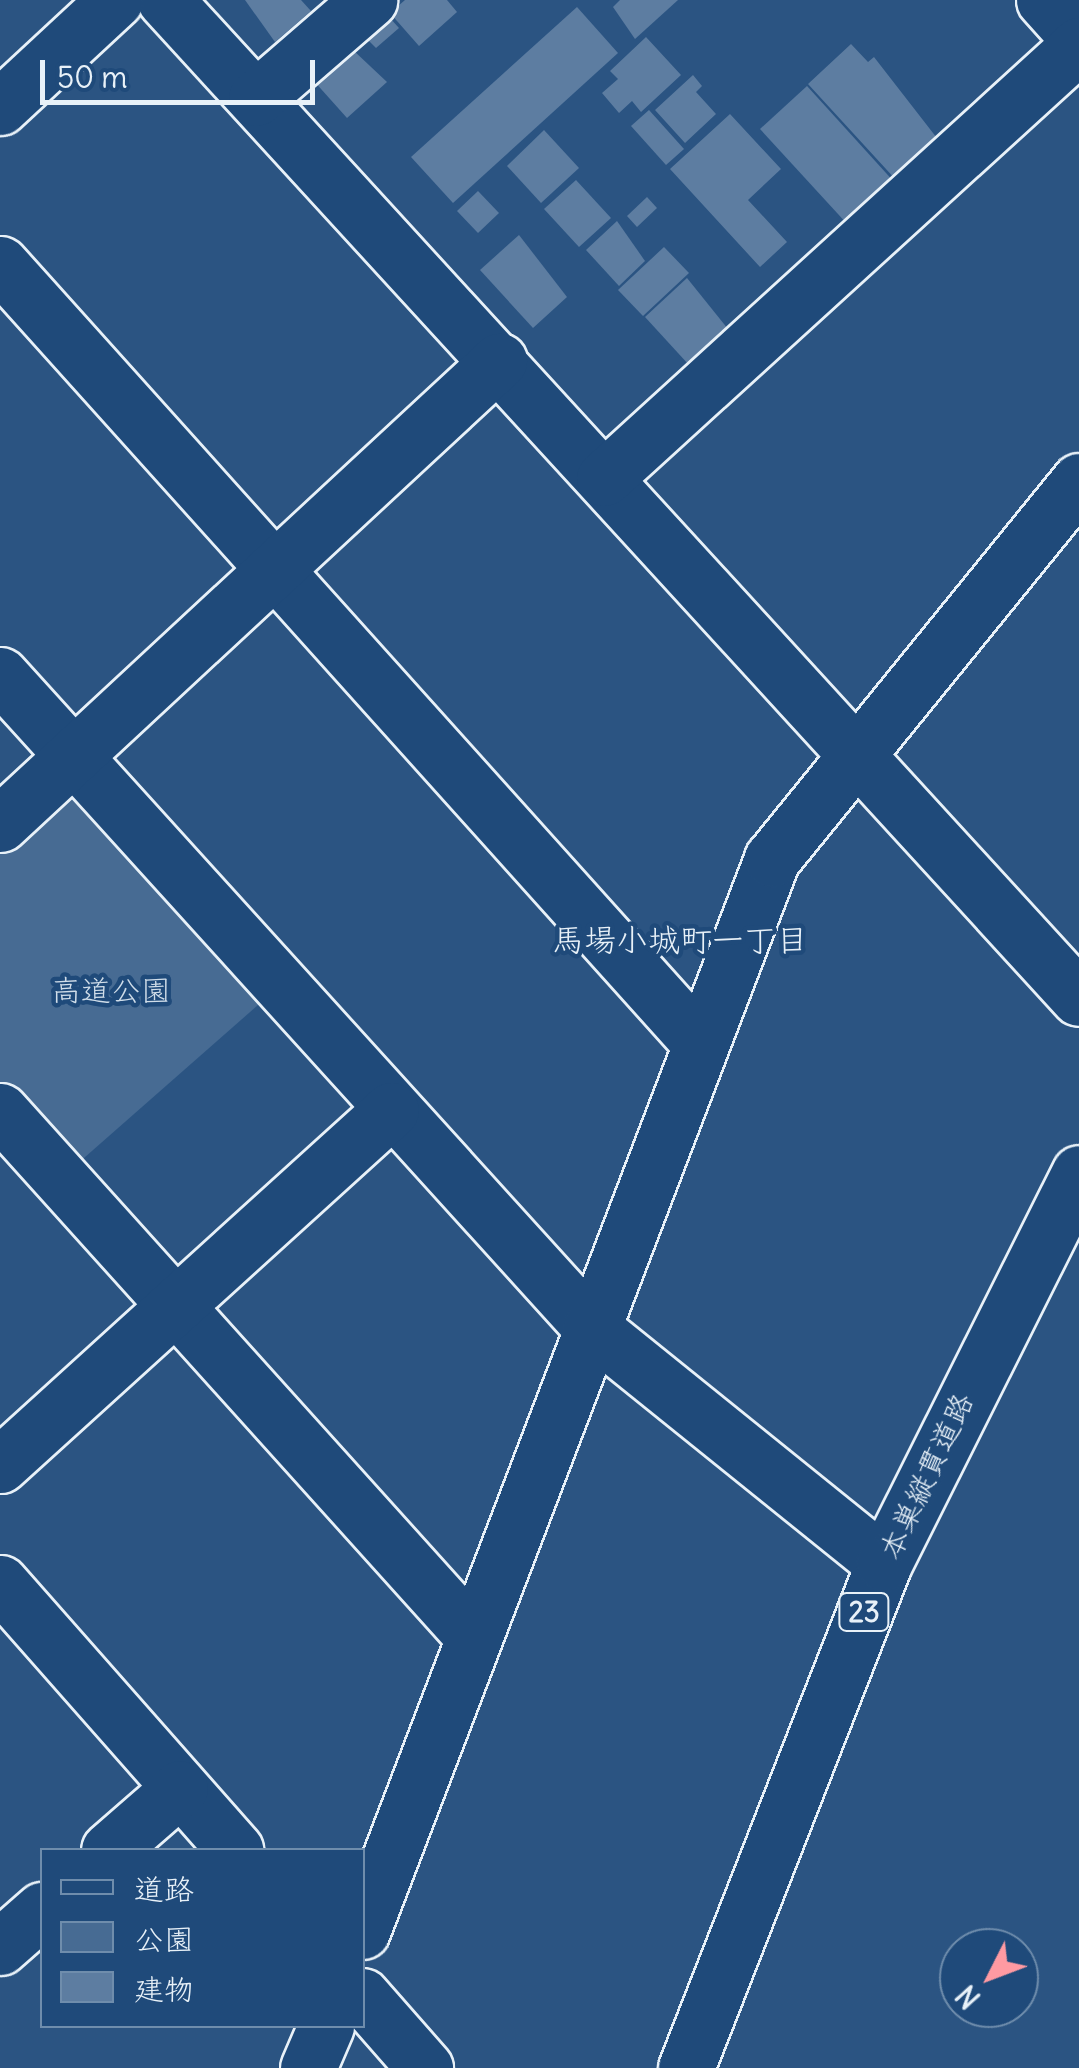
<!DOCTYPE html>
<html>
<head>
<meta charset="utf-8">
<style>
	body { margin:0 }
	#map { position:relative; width:1079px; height:2068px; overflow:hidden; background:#2b5482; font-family:Delius,"Klee One",sans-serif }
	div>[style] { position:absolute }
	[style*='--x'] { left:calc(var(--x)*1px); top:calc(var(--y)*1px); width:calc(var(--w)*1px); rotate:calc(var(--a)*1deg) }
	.green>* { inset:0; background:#476b93 }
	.building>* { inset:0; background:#5d7da1 }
	.roads { filter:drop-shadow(2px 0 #e8f1f8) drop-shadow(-2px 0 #e8f1f8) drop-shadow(0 2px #e8f1f8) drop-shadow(0 -2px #e8f1f8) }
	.minor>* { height:55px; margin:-27.5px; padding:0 27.5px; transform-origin:27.5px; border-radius:27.5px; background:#1f4a7a }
	.major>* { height:55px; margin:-27.5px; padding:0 27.5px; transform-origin:27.5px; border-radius:27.5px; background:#1f4a7a }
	span { translate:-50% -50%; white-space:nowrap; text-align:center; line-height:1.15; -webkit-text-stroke:9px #1f4a7a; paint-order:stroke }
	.shield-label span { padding:2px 8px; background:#1f4a7a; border:2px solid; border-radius:8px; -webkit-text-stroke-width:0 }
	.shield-label { font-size:28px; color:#e8f1f8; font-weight:700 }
	.park-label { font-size:30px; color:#d0dde9 }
	.street-label { font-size:30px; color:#e8f1f8 }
	.neighbourhood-label { font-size:32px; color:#e8f1f8 }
	.legend { position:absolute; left:40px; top:1848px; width:325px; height:180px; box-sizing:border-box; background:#1f4a7a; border:2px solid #6f8dac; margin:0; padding:12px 18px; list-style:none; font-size:30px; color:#e8f1f8 }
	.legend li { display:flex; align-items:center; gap:20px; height:50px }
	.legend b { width:50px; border:2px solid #6f8dac }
	.north { position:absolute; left:939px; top:1928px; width:100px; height:100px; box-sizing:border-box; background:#1f4a7a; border:2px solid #6f8dac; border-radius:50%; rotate:228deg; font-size:28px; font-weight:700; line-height:40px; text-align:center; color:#e8f1f8 }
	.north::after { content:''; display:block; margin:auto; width:35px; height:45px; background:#ff9aa2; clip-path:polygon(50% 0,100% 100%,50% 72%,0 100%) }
	.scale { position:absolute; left:40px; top:60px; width:275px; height:45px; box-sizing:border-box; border:5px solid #e8f1f8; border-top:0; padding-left:12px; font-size:30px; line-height:35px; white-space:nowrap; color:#e8f1f8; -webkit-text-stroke:8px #1f4a7a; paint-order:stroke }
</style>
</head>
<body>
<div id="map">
	<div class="green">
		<div style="clip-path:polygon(72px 782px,266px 998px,76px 1165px,0 1083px,0 848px)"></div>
	</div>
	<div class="building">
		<div style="clip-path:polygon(245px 0,301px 0,311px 11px,275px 42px)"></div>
		<div style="clip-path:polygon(405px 0,447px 0,457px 12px,419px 46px,390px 13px)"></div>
		<div style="clip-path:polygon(620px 0,678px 0,635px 39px,613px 7px)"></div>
		<div style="clip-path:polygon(379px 6px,399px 28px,376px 48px,356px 28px)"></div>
		<div style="clip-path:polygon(577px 7px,618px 53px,453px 203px,411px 157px)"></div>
		<div style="clip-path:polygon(646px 37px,681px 75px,641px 112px,632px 101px,619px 113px,602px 93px,618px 79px,610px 71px)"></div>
		<div style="clip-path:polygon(851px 44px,868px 62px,874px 57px,940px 142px,897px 181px,808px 84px)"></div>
		<div style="clip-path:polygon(353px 50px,387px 82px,347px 118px,313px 80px)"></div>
		<div style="clip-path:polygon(693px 75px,702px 86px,696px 92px,716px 114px,685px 143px,655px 110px)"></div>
		<div style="clip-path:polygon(807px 86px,896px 184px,849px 226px,760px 129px)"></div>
		<div style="clip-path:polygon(649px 110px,684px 149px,666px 165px,631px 126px)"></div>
		<div style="clip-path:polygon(730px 114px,781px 169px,748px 200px,787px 242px,760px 267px,670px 169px)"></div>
		<div style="clip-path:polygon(544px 130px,579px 168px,541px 203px,507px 166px)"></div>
		<div style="clip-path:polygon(576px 180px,611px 218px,579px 247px,544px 209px)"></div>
		<div style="clip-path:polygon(478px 191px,499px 213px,478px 233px,457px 211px)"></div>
		<div style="clip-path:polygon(647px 197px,657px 208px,637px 227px,627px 216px)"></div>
		<div style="clip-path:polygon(617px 221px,645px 261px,619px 286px,586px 250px)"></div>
		<div style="clip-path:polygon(519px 235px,567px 297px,533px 328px,480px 270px)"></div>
		<div style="clip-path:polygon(664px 247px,689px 273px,643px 316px,618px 290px)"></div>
		<div style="clip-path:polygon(687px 278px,728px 329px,689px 365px,645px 317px)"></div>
	</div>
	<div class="roads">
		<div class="minor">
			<div style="--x:165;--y:0;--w:1353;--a:47.52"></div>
			<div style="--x:1044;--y:0;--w:52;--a:48.1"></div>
			<div style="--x:256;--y:98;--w:150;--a:-40.9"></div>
			<div style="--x:0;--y:107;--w:157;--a:-42.9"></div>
			<div style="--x:0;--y:264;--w:1047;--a:48.06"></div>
			<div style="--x:604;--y:478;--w:643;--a:-42.35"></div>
			<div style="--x:0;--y:675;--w:880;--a:47.81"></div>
			<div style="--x:591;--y:1327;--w:376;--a:38.9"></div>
			<div style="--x:0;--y:824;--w:681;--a:-42.86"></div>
			<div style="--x:0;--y:1111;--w:705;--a:47.99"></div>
			<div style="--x:0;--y:1465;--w:528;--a:-42.24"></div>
			<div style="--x:0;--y:1583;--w:356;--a:48.6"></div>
			<div style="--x:109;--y:1850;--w:94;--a:-41.1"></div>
			<div style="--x:362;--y:1931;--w:1148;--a:-69.07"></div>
			<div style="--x:772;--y:859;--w:487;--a:-50.9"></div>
			<div style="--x:0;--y:1947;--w:56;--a:-41.4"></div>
			<div style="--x:362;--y:1996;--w:96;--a:48.8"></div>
			<div style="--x:308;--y:2068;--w:46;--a:-66.8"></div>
		</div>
		<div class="major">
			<div style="--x:686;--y:2068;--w:542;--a:-68.59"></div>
			<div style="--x:884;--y:1563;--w:436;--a:-63.4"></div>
		</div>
	</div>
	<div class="shield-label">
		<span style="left:864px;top:1612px">23</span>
	</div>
	<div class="park-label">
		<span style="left:111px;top:990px">高道公園</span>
	</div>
	<div class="street-label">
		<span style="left:926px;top:1476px;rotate:-65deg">本巣縦貫道路</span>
	</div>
	<div class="neighbourhood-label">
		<span style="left:680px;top:940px">馬場小城町一丁目</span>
	</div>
	<ul class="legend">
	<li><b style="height:12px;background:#1f4a7a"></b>道路</li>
	<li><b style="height:28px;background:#476b93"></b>公園</li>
	<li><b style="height:28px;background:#5d7da1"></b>建物</li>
	</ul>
	<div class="north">N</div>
	<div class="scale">50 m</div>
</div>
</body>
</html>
